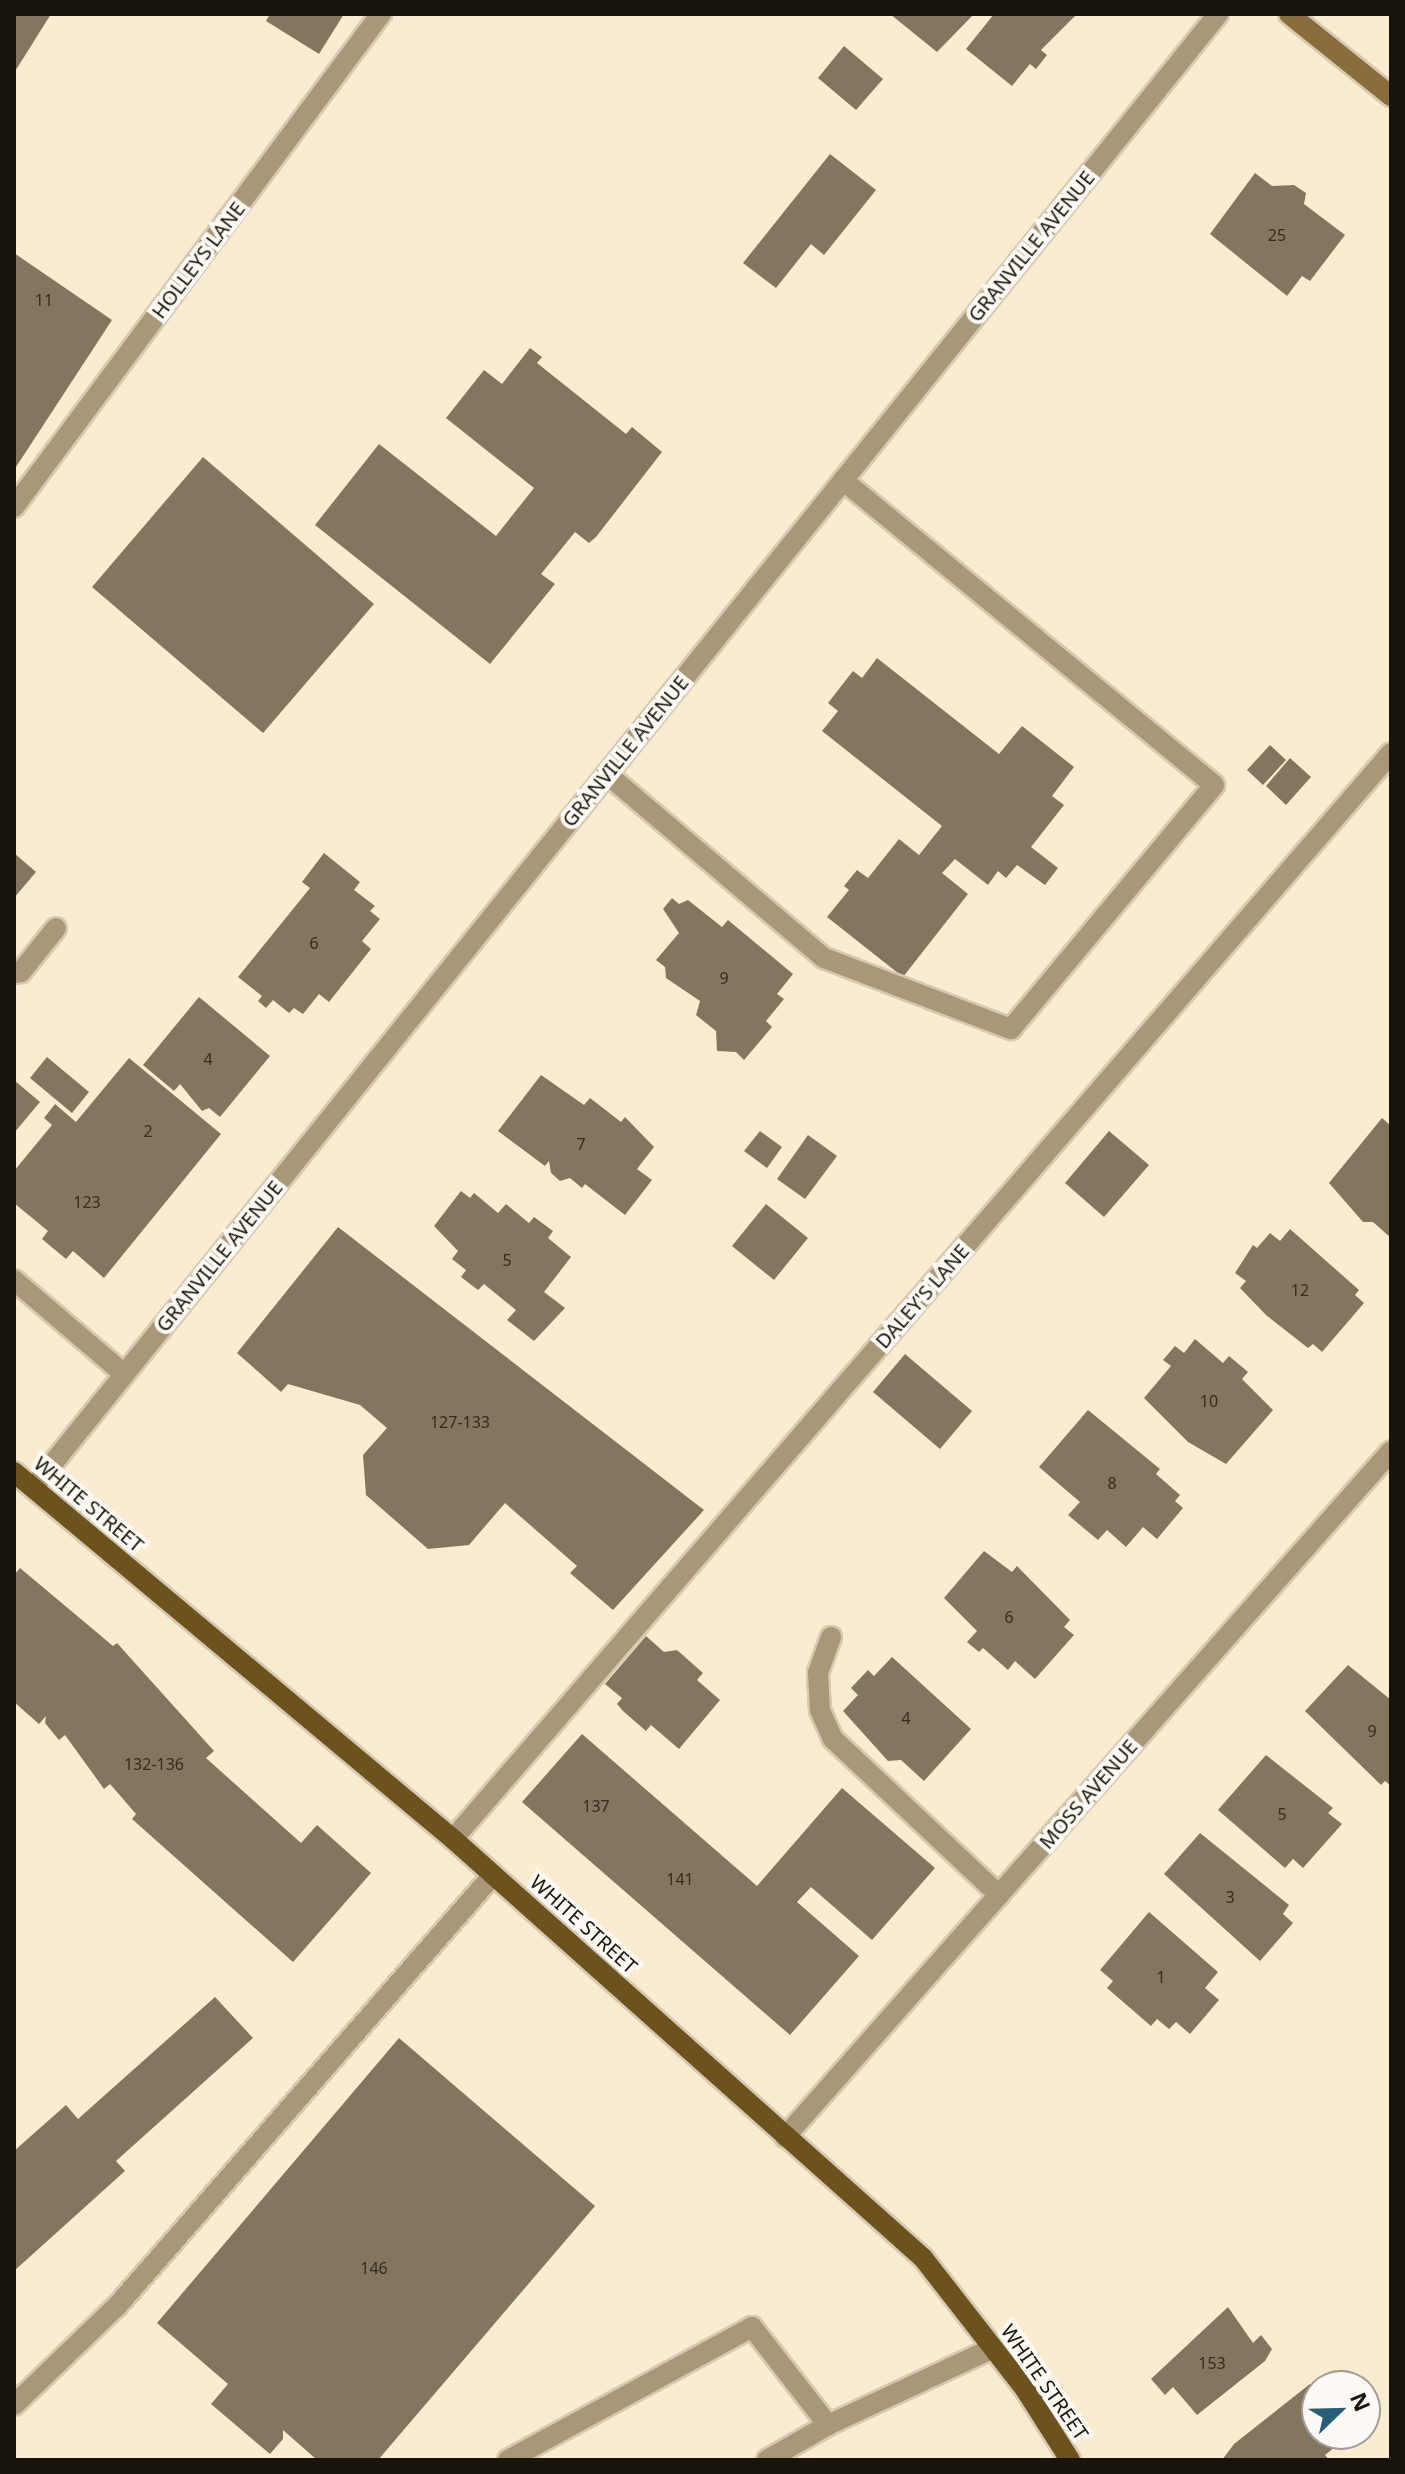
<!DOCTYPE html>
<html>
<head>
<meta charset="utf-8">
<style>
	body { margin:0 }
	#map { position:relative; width:1405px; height:2474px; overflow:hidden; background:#fbecd1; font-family:"Noto Sans",sans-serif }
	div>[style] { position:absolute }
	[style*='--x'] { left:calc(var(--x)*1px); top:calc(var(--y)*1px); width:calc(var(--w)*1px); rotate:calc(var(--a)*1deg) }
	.building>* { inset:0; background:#84765e }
	.roads { filter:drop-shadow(2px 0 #d7c9b1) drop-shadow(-2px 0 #d7c9b1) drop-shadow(0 2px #d7c9b1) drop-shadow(0 -2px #d7c9b1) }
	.service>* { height:20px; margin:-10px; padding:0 10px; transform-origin:10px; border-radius:10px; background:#aa9777 }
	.minor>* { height:20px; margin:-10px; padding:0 10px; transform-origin:10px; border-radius:10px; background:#aa9777 }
	.secondary>* { height:20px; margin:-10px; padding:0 10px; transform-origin:10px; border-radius:10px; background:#896e3b }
	.primary>* { height:20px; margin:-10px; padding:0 10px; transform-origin:10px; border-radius:10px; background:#6c521d }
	span { translate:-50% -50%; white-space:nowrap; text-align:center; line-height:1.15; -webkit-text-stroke:8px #fdfaf5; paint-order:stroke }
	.number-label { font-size:16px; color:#342c20 }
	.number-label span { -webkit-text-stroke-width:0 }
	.street-label { font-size:20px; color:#19140b }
	.frame { position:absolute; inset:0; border:16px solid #19140b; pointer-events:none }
	.north { position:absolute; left:1301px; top:2370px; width:80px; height:80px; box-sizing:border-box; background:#fdfaf5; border:2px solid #a29e97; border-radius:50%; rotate:67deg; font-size:22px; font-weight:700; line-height:32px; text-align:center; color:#19140b }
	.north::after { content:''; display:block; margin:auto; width:28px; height:36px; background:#275f79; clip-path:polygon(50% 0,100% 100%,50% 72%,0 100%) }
</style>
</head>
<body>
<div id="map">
	<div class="building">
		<div style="clip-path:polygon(14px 14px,51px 14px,14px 73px)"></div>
		<div style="clip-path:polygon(270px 14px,344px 14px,319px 54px,266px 21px)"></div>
		<div style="clip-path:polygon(890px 14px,974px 14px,937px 52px)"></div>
		<div style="clip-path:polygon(994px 14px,1077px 14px,1041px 50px,1047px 55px,1036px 69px,1030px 64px,1012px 86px,966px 49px)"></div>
		<div style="clip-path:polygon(844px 46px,883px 79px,856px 110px,818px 78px)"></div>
		<div style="clip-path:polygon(830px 154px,876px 190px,824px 255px,811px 244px,776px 288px,743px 263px)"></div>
		<div style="clip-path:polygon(1255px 173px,1272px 186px,1294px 185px,1306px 193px,1304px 204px,1345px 235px,1310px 281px,1302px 276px,1287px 296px,1210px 234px)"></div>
		<div style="clip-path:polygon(14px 253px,112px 320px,16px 467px,14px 465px)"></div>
		<div style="clip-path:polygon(530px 348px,542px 357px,537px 363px,626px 434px,632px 427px,662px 452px,596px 537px,589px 543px,575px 532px,541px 574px,555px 584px,490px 664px,315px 525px,379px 444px,496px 536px,534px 488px,446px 418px,484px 370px,502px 384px)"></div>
		<div style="clip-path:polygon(203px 457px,374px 604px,263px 733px,92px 587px)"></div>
		<div style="clip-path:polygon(877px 658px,999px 754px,1022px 726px,1074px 767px,1052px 796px,1064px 805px,1031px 847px,1058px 868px,1045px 885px,1017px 865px,1006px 878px,998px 871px,988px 885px,955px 859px,942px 873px,968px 894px,903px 977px,827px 917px,849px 890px,844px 886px,857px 870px,868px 878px,899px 839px,919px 855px,942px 826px,822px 731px,838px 711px,828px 703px,853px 671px,862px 678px)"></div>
		<div style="clip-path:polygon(1270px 745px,1286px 760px,1263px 785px,1247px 770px)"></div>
		<div style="clip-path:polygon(1290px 758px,1311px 777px,1286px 805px,1266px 786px)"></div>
		<div style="clip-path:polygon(14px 853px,36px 872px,14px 898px)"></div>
		<div style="clip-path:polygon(324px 853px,360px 882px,354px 890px,375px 906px,370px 911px,380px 919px,362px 941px,371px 949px,329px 1002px,319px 994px,303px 1014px,294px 1008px,289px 1013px,273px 1000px,266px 1008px,258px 1001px,262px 996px,238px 977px,310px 888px,302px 882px)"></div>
		<div style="clip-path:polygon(672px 898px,679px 904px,688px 900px,722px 927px,728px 920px,793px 974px,777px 994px,784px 999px,766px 1021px,772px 1027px,744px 1060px,736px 1052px,717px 1051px,716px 1031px,696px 1015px,700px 1001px,666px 978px,665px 967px,656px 960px,679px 933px,663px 909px)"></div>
		<div style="clip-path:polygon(199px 997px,270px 1056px,220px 1117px,209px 1108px,202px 1111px,180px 1084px,174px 1091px,143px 1065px)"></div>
		<div style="clip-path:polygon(47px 1057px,89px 1092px,72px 1113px,30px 1078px)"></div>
		<div style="clip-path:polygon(129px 1058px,221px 1134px,104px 1278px,73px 1251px,66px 1259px,42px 1239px,48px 1231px,14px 1203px,14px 1171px,52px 1125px,44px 1118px,55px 1104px,76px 1122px)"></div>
		<div style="clip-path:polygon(541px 1075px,584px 1105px,590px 1098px,621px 1122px,625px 1117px,654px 1147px,637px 1169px,652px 1180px,625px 1215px,585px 1184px,582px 1188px,570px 1178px,560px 1181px,551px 1173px,549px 1161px,545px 1166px,498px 1131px)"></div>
		<div style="clip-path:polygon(14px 1080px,40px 1102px,14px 1133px)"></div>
		<div style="clip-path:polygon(1382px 1118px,1391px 1126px,1391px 1238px,1373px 1222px,1363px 1222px,1329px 1183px)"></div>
		<div style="clip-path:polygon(760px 1131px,782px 1147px,767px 1168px,744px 1151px)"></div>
		<div style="clip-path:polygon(1109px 1131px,1149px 1165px,1104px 1217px,1065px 1183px)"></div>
		<div style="clip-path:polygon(808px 1135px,837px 1156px,805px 1199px,777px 1179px)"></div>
		<div style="clip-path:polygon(461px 1191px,470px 1198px,474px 1193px,498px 1213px,506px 1204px,529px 1223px,534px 1217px,553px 1231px,548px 1238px,571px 1257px,544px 1292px,565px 1308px,534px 1341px,507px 1320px,516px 1310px,484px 1284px,478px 1290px,461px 1277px,466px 1270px,452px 1259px,458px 1251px,434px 1226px)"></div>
		<div style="clip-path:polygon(766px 1204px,808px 1238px,774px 1280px,732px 1246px)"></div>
		<div style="clip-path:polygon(338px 1227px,704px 1510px,613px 1610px,570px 1573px,577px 1566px,505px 1503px,469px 1545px,428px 1549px,366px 1495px,363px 1455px,387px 1428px,360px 1405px,288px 1384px,281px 1392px,237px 1353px)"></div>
		<div style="clip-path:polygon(1290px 1229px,1359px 1290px,1355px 1295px,1364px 1303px,1322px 1352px,1313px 1344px,1308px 1348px,1266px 1315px,1240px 1288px,1246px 1281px,1235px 1273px,1253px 1245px,1257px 1248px,1270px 1233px,1280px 1241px)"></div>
		<div style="clip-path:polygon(1195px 1339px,1223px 1363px,1229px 1356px,1248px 1372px,1242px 1379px,1273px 1410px,1226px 1464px,1188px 1442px,1144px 1398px,1171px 1366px,1163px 1360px,1175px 1346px,1184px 1353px)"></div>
		<div style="clip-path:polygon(905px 1354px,972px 1411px,940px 1449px,873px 1392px)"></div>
		<div style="clip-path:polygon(1088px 1410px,1160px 1469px,1156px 1474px,1180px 1495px,1175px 1501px,1183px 1508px,1157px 1539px,1143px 1527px,1126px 1547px,1107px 1530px,1098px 1540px,1068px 1515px,1080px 1502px,1039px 1467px)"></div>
		<div style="clip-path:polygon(984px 1551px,1012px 1572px,1017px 1566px,1070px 1620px,1064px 1627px,1074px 1635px,1035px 1679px,1015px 1661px,1008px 1670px,983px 1648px,979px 1652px,967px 1642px,977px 1631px,944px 1598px)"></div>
		<div style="clip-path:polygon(20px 1568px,113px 1646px,117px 1643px,214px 1751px,206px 1758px,301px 1843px,317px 1825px,371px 1873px,293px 1962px,132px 1819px,136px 1814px,110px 1784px,104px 1789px,65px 1735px,59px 1740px,45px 1723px,46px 1716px,39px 1724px,14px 1702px,14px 1575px)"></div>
		<div style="clip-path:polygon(646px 1636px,664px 1652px,677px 1650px,703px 1673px,697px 1680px,720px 1700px,679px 1749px,651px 1725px,646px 1731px,623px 1711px,617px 1704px,622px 1698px,605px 1684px)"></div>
		<div style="clip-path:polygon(892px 1657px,971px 1729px,924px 1781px,901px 1760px,888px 1761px,843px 1711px,858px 1695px,851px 1688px,868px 1670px,874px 1676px)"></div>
		<div style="clip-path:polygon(1348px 1665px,1391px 1700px,1391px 1786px,1385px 1781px,1381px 1785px,1305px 1711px)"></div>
		<div style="clip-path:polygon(582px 1734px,757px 1886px,842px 1788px,935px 1868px,872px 1940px,811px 1887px,797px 1902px,859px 1956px,790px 2035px,522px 1802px)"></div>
		<div style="clip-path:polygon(1266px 1755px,1333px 1808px,1328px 1813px,1342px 1824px,1303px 1868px,1293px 1859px,1285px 1868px,1218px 1810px)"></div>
		<div style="clip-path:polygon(1200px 1833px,1289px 1905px,1283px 1914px,1293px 1923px,1260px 1961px,1164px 1874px)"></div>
		<div style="clip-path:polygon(1149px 1912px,1218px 1972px,1205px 1988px,1219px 2000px,1190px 2034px,1176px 2022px,1169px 2029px,1157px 2019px,1151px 2026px,1107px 1988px,1113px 1981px,1100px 1970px)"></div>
		<div style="clip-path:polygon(215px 1997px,253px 2038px,116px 2161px,125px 2171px,14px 2271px,14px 2151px,66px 2105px,78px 2119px)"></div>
		<div style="clip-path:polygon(399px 2038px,595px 2206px,378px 2460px,317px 2460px,283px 2430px,283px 2439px,270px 2454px,211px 2404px,228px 2384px,157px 2323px)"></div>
		<div style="clip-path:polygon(1228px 2307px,1253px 2343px,1261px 2335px,1272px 2349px,1265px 2361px,1197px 2415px,1173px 2387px,1165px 2395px,1151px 2379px)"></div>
		<div style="clip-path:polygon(1321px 2381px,1326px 2386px,1317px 2386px,1317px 2434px,1351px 2434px,1325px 2455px,1329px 2460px,1222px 2460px,1234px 2444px,1310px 2384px,1312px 2388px)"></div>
	</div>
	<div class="roads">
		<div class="service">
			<div style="--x:607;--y:774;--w:285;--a:40.3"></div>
			<div style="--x:824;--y:958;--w:200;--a:20.8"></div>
			<div style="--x:1011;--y:1029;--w:317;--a:-50.2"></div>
			<div style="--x:1214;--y:785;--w:480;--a:-140.6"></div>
			<div style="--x:14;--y:973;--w:7;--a:-8"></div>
			<div style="--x:21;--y:972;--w:56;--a:-51.5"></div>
			<div style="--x:14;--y:1280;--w:145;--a:40.5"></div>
			<div style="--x:831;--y:1637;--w:38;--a:110"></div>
			<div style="--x:818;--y:1673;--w:37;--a:87"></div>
			<div style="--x:820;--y:1710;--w:32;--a:66"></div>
			<div style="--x:833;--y:1739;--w:228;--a:43.2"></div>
			<div style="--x:14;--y:2405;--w:144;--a:-43.9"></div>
			<div style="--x:118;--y:2305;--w:571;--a:-48.91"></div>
			<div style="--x:508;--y:2460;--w:278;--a:-28.6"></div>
			<div style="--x:752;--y:2327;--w:124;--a:52.2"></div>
			<div style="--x:767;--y:2460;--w:70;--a:-29.8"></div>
			<div style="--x:828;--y:2425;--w:182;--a:-25"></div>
		</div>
		<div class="minor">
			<div style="--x:14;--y:507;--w:615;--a:-53.34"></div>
			<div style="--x:33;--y:1488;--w:1891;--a:-51.2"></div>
			<div style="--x:453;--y:1839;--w:1435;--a:-49.18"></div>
			<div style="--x:785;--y:2137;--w:915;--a:-48.54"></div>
		</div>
		<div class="secondary">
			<div style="--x:1289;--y:14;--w:131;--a:38.8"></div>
		</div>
		<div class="primary">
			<div style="--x:14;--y:1472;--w:572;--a:39.9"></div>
			<div style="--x:453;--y:1839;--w:630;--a:41.72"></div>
			<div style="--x:923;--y:2258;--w:166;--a:52.1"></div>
			<div style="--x:1025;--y:2389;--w:84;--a:57.6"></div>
		</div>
	</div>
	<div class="number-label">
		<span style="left:1277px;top:235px">25</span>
		<span style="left:44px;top:300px">11</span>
		<span style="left:314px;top:943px">6</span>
		<span style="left:724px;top:978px">9</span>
		<span style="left:208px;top:1059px">4</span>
		<span style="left:148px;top:1131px">2</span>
		<span style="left:581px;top:1144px">7</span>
		<span style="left:87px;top:1202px">123</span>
		<span style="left:507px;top:1260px">5</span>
		<span style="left:1300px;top:1290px">12</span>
		<span style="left:1209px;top:1401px">10</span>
		<span style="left:460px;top:1422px">127-133</span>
		<span style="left:1112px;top:1483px">8</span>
		<span style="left:1009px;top:1617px">6</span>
		<span style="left:906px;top:1718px">4</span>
		<span style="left:1372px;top:1731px">9</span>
		<span style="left:154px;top:1764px">132-136</span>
		<span style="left:596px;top:1806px">137</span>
		<span style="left:1282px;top:1814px">5</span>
		<span style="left:680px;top:1879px">141</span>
		<span style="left:1230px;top:1897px">3</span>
		<span style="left:1161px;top:1977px">1</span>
		<span style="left:374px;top:2268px">146</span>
		<span style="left:1212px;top:2363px">153</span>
	</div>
	<div class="street-label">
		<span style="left:1031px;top:246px;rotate:-51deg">GRANVILLE AVENUE</span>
		<span style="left:198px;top:260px;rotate:-53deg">HOLLEYS LANE</span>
		<span style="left:625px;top:751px;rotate:-51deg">GRANVILLE AVENUE</span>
		<span style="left:219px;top:1256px;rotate:-51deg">GRANVILLE AVENUE</span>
		<span style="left:922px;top:1296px;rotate:-49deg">DALEY'S LANE</span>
		<span style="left:89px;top:1504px;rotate:40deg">WHITE STREET</span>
		<span style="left:1088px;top:1794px;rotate:-49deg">MOSS AVENUE</span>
		<span style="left:584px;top:1924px;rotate:42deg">WHITE STREET</span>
		<span style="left:1045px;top:2382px;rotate:55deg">WHITE STREET</span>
	</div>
	<div class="frame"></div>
	<div class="north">N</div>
</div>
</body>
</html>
